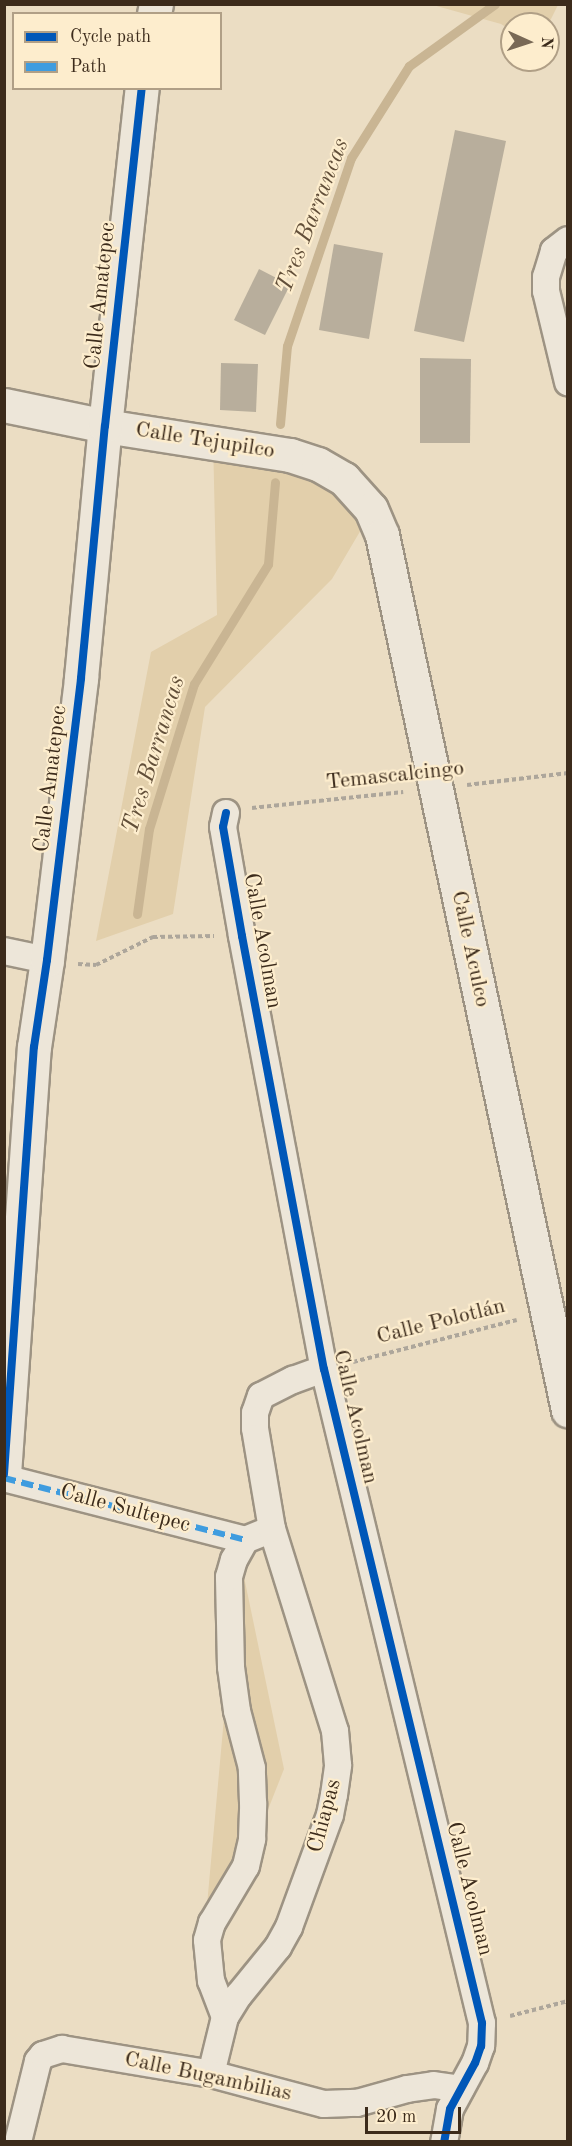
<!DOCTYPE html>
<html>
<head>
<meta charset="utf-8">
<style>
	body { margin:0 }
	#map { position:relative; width:572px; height:2146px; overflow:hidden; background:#ebddc3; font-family:"Old Standard TT",serif }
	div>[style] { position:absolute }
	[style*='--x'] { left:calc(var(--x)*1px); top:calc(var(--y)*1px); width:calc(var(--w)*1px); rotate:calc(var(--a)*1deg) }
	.green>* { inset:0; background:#e2cfab }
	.stream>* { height:9px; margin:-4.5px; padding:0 4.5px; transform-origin:4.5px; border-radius:4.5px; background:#c9b593 }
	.building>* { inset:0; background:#b8ae9c }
	.path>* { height:4px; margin-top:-2px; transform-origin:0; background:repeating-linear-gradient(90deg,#ada69b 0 4.5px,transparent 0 7.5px) }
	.roads { filter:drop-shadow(2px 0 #9d9383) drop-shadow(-2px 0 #9d9383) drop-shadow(0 2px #9d9383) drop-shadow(0 -2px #9d9383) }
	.street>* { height:26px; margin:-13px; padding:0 13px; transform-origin:13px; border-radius:13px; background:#ede6d9 }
	.secondary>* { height:33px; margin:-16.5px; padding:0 16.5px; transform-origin:16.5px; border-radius:16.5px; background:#ede6d9 }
	.quiet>* { height:6px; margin-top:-3px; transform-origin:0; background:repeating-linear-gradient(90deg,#3f9cdf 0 12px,transparent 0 18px) }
	.cycleway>* { height:8px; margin:-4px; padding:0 4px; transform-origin:4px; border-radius:4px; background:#0057b8 }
	span { translate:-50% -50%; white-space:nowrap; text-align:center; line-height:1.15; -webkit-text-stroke:4.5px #fdedcd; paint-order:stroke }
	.street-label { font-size:22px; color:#3c2b1b }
	.water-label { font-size:24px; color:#624f39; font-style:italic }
	.frame { position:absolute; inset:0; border:6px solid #3c2b1b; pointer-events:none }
	.legend { position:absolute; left:12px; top:12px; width:210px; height:78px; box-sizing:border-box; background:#fdedcd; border:2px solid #b09f86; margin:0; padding:8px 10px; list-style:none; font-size:18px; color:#3c2b1b }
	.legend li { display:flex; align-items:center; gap:12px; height:30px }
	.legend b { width:30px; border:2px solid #b09f86 }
	.north { position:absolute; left:500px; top:12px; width:60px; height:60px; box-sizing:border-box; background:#fdedcd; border:2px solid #b09f86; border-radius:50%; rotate:93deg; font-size:16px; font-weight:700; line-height:24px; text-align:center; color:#3c2b1b }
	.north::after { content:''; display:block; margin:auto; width:21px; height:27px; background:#796956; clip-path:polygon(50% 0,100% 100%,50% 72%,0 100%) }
	.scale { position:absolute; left:365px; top:2107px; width:96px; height:27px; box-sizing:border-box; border:3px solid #3c2b1b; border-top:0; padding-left:8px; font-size:18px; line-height:21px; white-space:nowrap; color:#3c2b1b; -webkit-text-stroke:4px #fdedcd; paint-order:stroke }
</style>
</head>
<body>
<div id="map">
	<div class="green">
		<div style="clip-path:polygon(433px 5px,558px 5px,548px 25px,512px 24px,512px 31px,501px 24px)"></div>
		<div style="clip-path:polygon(213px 438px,311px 471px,375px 506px,332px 579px,205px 707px,173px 914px,96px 941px,151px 652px,217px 615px)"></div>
		<div style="clip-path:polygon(239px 1553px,284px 1769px,200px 1982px)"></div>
	</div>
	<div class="stream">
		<div style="--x:280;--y:424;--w:78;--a:-84.9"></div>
		<div style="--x:287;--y:346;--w:199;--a:-71.2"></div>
		<div style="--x:351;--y:158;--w:109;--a:-57.8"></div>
		<div style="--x:409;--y:66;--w:106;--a:-35.8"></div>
		<div style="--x:137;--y:914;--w:86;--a:-82"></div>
		<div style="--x:149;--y:829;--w:152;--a:-72.8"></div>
		<div style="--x:194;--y:684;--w:141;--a:-58.3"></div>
		<div style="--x:268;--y:564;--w:82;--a:-85.1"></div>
	</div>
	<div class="building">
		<div style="clip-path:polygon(455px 130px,506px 141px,464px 342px,414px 331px)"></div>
		<div style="clip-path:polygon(334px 244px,383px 253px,369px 339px,319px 330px)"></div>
		<div style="clip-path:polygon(259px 269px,290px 285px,265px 335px,234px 320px)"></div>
		<div style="clip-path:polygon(420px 358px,471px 359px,470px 443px,420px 443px)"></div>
		<div style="clip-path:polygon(221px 363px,258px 364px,256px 412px,220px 410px)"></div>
	</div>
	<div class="path">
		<div style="--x:467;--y:785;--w:102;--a:-6.8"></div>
		<div style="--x:252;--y:808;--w:152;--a:-6"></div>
		<div style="--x:78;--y:964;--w:18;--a:3"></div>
		<div style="--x:96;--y:965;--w:64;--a:-26.2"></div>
		<div style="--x:153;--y:937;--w:61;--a:-0.9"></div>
		<div style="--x:353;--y:1362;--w:169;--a:-14.4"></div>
		<div style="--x:510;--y:2016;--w:60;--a:-14.5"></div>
	</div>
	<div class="roads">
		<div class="street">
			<div style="--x:568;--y:240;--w:18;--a:142"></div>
			<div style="--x:554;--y:251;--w:27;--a:107"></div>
			<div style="--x:546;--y:277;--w:14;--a:90"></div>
			<div style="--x:546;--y:291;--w:94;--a:76.4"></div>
			<div style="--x:226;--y:813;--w:14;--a:102"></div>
			<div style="--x:223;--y:827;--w:111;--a:80.1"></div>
			<div style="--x:242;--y:936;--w:441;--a:79.3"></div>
			<div style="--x:324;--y:1369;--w:673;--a:76.42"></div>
			<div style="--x:482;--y:2023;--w:23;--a:92"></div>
			<div style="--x:481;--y:2046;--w:18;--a:109"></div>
			<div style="--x:475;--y:2063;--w:52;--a:118.5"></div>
			<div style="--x:450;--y:2109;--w:34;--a:100"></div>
			<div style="--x:4;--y:951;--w:44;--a:11.8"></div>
			<div style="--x:4;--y:1478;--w:249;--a:14.4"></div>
			<div style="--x:225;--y:2017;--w:39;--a:-111"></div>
			<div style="--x:211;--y:1981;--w:41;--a:-95.6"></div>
			<div style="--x:207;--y:1940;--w:18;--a:-74"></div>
			<div style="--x:212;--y:1923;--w:66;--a:-59.2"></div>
			<div style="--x:246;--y:1866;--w:28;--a:-77"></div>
			<div style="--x:252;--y:1839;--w:36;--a:-88"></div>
			<div style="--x:253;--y:1803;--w:35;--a:-92"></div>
			<div style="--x:252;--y:1768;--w:59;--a:-104.7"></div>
			<div style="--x:237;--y:1711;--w:44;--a:-97.8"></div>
			<div style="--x:231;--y:1667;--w:90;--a:-91.3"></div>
			<div style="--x:229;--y:1577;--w:18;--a:-74"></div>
			<div style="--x:234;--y:1560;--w:23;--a:-61"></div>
			<div style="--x:245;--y:1540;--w:29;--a:-22"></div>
			<div style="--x:211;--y:2074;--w:59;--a:-76.2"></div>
			<div style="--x:225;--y:2017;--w:26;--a:-58"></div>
			<div style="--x:239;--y:1995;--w:62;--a:-50.9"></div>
			<div style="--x:278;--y:1947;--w:23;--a:-61"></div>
			<div style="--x:289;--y:1927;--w:119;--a:-69.9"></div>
			<div style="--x:330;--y:1815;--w:20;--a:-79"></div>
			<div style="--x:334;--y:1795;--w:30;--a:-82"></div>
			<div style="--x:338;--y:1765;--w:34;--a:-95"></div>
			<div style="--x:335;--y:1731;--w:212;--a:-107.3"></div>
			<div style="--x:272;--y:1529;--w:102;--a:-99.6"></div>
			<div style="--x:255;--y:1428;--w:15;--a:-90"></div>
			<div style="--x:255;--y:1413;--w:18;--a:-71"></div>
			<div style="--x:261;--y:1396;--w:36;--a:-27"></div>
			<div style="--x:293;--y:1380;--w:33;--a:-20"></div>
			<div style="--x:18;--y:2142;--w:83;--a:-76.1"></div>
			<div style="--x:38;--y:2061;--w:8;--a:-50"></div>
			<div style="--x:43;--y:2055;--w:20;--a:-18"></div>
			<div style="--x:62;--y:2049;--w:151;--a:9.5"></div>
			<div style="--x:211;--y:2074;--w:117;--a:14.9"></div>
			<div style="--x:324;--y:2104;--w:33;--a:-2"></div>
			<div style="--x:357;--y:2103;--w:52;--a:-15.6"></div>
			<div style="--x:407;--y:2089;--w:27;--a:-8"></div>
			<div style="--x:434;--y:2085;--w:27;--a:8"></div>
		</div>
		<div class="secondary">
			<div style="--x:154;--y:14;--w:10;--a:-79"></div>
			<div style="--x:4;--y:405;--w:103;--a:11.7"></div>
			<div style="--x:105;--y:426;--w:187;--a:8.9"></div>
			<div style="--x:290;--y:455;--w:29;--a:18"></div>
			<div style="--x:318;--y:464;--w:30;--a:30"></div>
			<div style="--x:344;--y:479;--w:40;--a:48"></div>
			<div style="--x:371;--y:509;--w:28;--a:67"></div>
			<div style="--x:382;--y:535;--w:895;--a:78"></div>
			<div style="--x:4;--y:1474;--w:428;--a:-86"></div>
			<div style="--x:34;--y:1047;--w:88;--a:-81.5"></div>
			<div style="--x:47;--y:960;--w:284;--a:-83.1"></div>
			<div style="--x:81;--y:678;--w:253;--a:-84.6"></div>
			<div style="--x:105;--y:426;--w:340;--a:-83.8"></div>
		</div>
	</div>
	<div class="quiet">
		<div style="--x:4;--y:1478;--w:249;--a:14.4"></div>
	</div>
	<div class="cycleway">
		<div style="--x:226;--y:813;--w:14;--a:102"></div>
		<div style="--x:223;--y:827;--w:111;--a:80.1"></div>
		<div style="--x:242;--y:936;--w:441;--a:79.3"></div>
		<div style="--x:324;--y:1369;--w:673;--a:76.42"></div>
		<div style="--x:482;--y:2023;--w:23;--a:92"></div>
		<div style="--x:481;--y:2046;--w:18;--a:109"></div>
		<div style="--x:475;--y:2063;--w:52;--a:118.5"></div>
		<div style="--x:450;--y:2109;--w:34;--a:100"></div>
		<div style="--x:4;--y:1474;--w:428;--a:-86"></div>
		<div style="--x:34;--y:1047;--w:88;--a:-81.5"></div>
		<div style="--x:47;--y:960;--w:284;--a:-83.1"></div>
		<div style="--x:81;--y:678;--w:253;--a:-84.6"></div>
		<div style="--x:105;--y:426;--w:340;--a:-83.8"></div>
	</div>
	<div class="street-label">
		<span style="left:101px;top:296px;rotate:-84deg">Calle Amatepec</span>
		<span style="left:205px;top:441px;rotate:9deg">Calle Tejupilco</span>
		<span style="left:395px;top:776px;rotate:-6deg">Temascalcingo</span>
		<span style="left:51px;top:779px;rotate:-83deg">Calle Amatepec</span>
		<span style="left:262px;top:941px;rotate:80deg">Calle Acolman</span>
		<span style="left:470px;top:949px;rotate:78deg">Calle Aculco</span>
		<span style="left:441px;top:1322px;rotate:-14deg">Calle Polotlán</span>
		<span style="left:355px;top:1417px;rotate:77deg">Calle Acolman</span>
		<span style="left:125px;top:1509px;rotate:15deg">Calle Sultepec</span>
		<span style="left:325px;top:1816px;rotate:-75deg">Chiapas</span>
		<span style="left:469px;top:1889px;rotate:76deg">Calle Acolman</span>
		<span style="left:208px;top:2077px;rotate:12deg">Calle Bugambilias</span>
	</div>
	<div class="water-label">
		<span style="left:314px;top:216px;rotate:-69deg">Tres Barrancas</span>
		<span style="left:155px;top:755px;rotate:-73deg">Tres Barrancas</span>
	</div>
	<div class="frame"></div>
	<ul class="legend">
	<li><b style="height:8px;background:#0057b8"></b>Cycle path</li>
	<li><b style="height:8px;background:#3f9cdf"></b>Path</li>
	</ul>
	<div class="north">N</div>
	<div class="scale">20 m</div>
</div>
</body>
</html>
